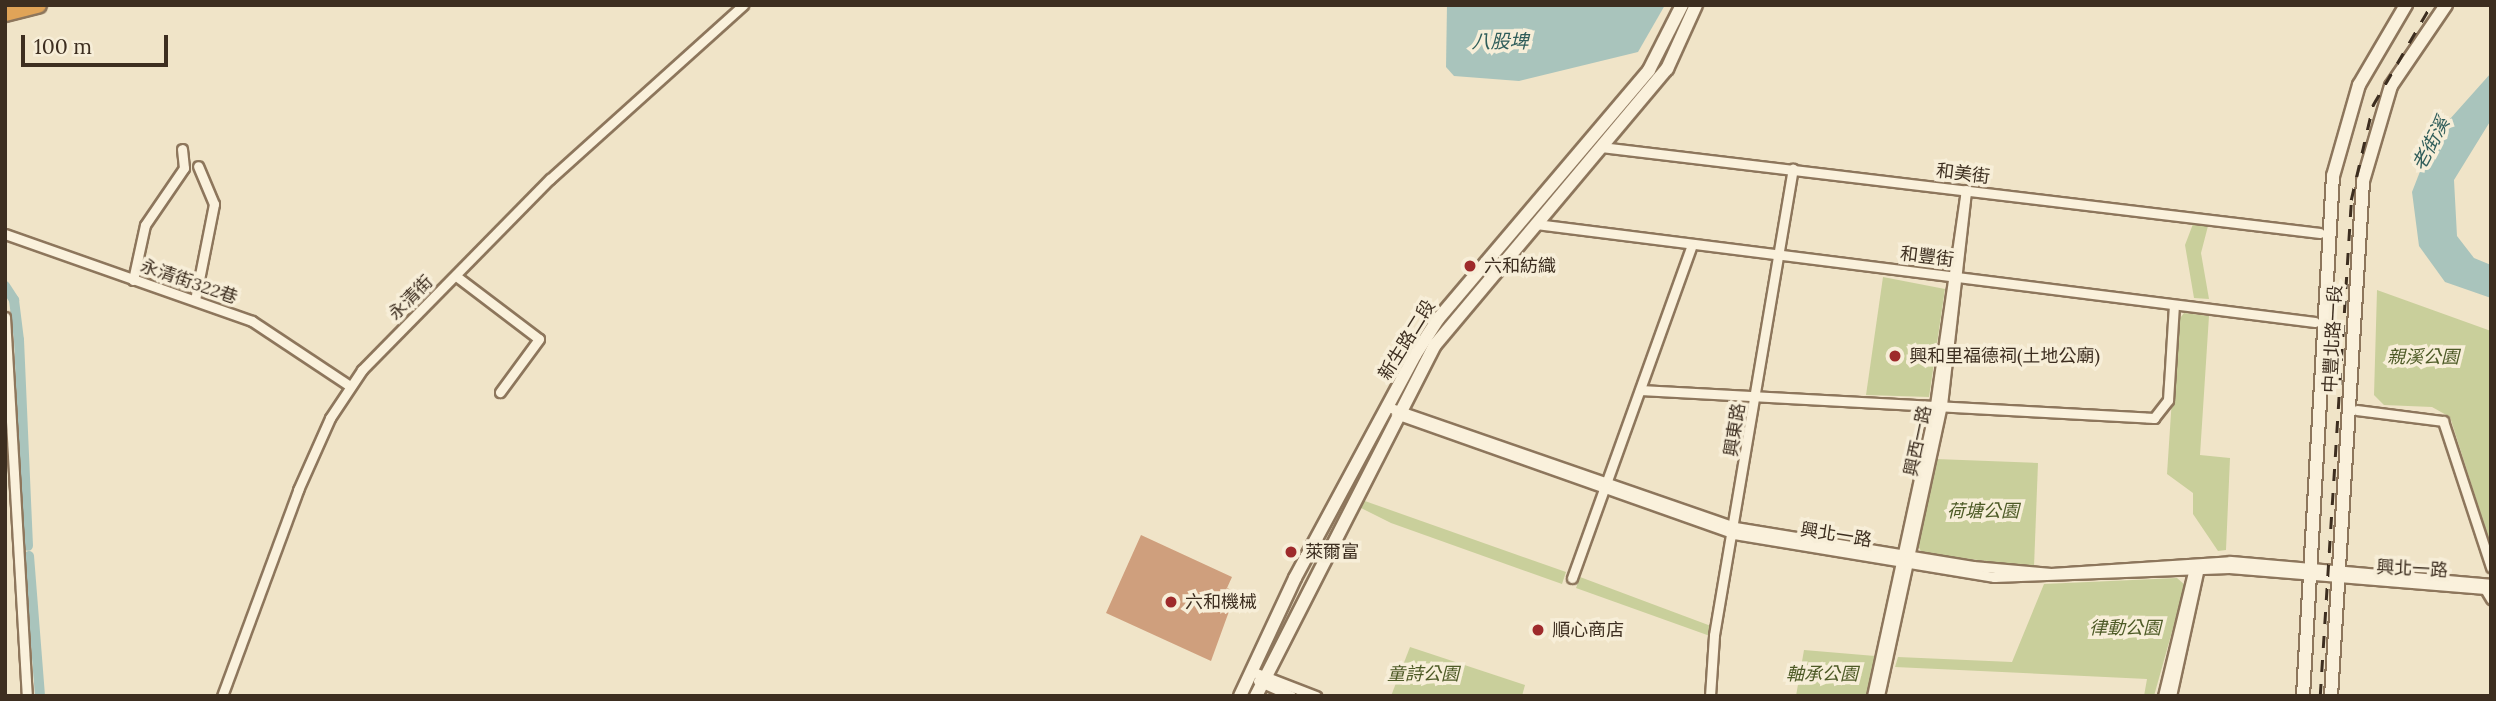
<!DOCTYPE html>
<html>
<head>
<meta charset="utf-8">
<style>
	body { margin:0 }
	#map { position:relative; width:2496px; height:701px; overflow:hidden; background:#f0e4c8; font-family:Lora,"Noto Sans TC",serif }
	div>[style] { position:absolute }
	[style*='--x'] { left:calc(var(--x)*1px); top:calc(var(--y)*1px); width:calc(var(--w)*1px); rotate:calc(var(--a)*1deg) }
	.green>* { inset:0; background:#c9cf9b }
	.water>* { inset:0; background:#a9c4bc }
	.canal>* { height:10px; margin:-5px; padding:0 5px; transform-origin:5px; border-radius:5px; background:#a9c4bc }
	.building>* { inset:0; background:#cf9f7d }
	.roads { filter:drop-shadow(2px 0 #8d765c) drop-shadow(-2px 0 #8d765c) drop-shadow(0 2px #8d765c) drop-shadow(0 -2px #8d765c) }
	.street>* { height:9px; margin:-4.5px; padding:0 4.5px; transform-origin:4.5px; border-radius:4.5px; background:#faf1dc }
	.secondary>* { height:12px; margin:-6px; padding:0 6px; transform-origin:6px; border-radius:6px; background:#faf1dc }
	.highway>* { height:16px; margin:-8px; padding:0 8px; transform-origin:8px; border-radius:8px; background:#e0a458 }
	.rail>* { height:2.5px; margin-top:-1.25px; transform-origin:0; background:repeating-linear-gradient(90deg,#3d2e20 0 12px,transparent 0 24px) }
	.dots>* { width:19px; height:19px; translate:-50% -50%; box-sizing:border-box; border:4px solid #f7eed8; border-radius:50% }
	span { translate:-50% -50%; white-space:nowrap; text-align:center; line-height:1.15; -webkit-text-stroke:7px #f7eed8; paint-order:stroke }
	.street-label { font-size:18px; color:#3d2e20 }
	.poi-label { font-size:18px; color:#3d2e20 }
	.left { translate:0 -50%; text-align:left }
	.park-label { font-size:18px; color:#4d5a26; font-style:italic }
	.water-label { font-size:19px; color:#2f5d5a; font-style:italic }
	.frame { position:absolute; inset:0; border:7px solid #3d2e20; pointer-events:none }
	.scale { position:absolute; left:21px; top:35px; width:147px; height:32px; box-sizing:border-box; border:4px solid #3d2e20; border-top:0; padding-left:9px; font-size:21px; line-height:24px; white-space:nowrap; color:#3d2e20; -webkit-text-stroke:5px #f7eed8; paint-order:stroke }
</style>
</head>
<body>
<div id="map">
	<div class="green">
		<div style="clip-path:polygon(2193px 224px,2208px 226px,2201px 253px,2209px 299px,2194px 298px,2185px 245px)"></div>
		<div style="clip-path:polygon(1883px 277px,1945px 289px,1929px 397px,1866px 395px)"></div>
		<div style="clip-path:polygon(2377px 290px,2491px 331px,2491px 546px,2450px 417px,2432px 407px,2384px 405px,2374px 395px)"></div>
		<div style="clip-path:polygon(2184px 313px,2209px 316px,2200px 455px,2230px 458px,2226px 550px,2218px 551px,2193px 514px,2193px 493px,2167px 474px,2177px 322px)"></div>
		<div style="clip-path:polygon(1936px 459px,2038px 463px,2034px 567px,1922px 553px,1917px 544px)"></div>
		<div style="clip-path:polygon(1362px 500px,1566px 572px,1562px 584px,1391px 523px,1359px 507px)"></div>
		<div style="clip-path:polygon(1580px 577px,1711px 626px,1710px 636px,1576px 588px)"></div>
		<div style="clip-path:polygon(2177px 578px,2185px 585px,2154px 696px,2144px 696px,2147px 679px,1895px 667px,1898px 657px,2012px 662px,2044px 584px)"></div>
		<div style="clip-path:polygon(1410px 647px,1525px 685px,1522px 696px,1391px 696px)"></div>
		<div style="clip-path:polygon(1804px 650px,1875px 656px,1867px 696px,1796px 696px)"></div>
	</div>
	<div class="water">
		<div style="clip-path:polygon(1447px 5px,1665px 5px,1638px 52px,1519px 81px,1454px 76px,1446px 67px)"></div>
		<div style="clip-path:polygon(2491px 73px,2491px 120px,2454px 180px,2457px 236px,2474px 258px,2491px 265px,2491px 298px,2445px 282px,2419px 246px,2412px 192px,2433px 138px)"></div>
	</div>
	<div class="canal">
		<div style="--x:5;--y:286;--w:17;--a:57"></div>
		<div style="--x:14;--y:300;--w:40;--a:82.9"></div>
		<div style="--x:19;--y:340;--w:206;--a:87.5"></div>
		<div style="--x:29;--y:556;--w:140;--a:85.5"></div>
	</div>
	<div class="building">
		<div style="clip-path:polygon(1141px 535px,1232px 577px,1227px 588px,1236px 592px,1211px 661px,1106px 613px)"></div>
	</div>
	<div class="roads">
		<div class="street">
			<div style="--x:1601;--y:147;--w:724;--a:6.82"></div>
			<div style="--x:1536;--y:224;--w:785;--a:7.17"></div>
			<div style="--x:5;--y:234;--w:262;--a:19.4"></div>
			<div style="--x:252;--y:321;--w:118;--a:33.6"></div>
			<div style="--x:456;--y:276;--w:104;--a:37.2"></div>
			<div style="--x:539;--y:339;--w:66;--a:126.3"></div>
			<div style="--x:133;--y:280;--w:56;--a:-77.7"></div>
			<div style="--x:145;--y:225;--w:69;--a:-55.6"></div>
			<div style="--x:184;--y:168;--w:19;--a:-96"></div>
			<div style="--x:195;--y:300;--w:98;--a:-78.8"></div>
			<div style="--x:214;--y:204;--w:41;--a:-112.8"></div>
			<div style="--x:5;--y:317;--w:380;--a:86.7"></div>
			<div style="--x:1640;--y:390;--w:515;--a:3.12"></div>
			<div style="--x:2154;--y:418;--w:23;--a:-52"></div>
			<div style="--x:2168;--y:400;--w:95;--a:-86.4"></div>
			<div style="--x:1388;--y:407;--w:367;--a:19.1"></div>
			<div style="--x:1735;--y:527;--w:241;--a:9.3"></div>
			<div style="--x:1973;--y:566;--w:78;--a:5.1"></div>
			<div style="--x:2051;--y:573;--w:179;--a:-3.8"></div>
			<div style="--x:2230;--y:561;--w:262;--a:5"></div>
			<div style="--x:2357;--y:410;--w:87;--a:7.3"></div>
			<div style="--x:2443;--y:421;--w:154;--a:71.8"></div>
			<div style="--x:1396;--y:414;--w:359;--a:19.5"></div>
			<div style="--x:1734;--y:534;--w:264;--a:9.4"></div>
			<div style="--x:1994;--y:577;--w:235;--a:-2.2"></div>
			<div style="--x:2229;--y:568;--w:257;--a:4.7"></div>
			<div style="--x:1572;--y:578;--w:352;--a:-70.2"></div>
			<div style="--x:2485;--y:589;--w:12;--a:59"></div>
			<div style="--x:1251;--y:671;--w:70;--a:21"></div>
			<div style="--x:1258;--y:681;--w:36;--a:24"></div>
			<div style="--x:222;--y:696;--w:220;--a:-69.7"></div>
			<div style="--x:298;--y:490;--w:79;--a:-66"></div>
			<div style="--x:330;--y:418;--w:58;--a:-56.3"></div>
			<div style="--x:362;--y:370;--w:268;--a:-45.5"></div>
			<div style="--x:550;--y:179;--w:260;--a:-42"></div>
			<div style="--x:1710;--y:696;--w:61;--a:-86.2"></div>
			<div style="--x:1714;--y:635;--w:473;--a:-80.4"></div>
			<div style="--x:1872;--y:696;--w:298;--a:-77.8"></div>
			<div style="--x:1935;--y:405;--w:217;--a:-81.8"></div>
			<div style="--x:1879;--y:696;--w:298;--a:-77.8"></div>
			<div style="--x:1942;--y:405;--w:216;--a:-83.6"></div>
			<div style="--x:2163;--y:696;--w:132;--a:-76.4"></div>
			<div style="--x:2171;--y:696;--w:131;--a:-77.7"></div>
		</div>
		<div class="secondary">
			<div style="--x:1240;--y:696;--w:130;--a:-65"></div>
			<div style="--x:1295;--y:578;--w:253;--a:-61.7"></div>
			<div style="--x:1415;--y:355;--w:43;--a:-57.4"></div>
			<div style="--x:1438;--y:319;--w:326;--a:-49.7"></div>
			<div style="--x:1649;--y:70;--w:73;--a:-63.1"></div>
			<div style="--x:1256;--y:696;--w:394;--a:-63"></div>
			<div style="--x:1435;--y:345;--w:361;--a:-50"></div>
			<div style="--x:1667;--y:69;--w:70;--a:-65.6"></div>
			<div style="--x:2303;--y:696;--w:521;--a:-86.7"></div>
			<div style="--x:2333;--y:176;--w:95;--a:-74.1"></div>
			<div style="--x:2359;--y:85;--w:93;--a:-59.6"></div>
			<div style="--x:2331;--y:696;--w:516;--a:-86.44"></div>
			<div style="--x:2363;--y:181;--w:99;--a:-73.6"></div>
			<div style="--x:2391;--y:86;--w:98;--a:-55.8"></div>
		</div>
		<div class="highway">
			<div style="--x:5;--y:13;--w:34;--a:-14"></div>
		</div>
	</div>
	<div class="rail">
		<div style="--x:2320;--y:696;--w:497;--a:-86.4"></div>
		<div style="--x:2351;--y:200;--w:98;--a:-77"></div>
		<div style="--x:2373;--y:105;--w:116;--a:-59.9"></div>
	</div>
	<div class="dots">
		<div style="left:1470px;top:266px;background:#9e2a2b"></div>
		<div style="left:1895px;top:356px;background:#9e2a2b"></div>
		<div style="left:1291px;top:552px;background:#9e2a2b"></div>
		<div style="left:1171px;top:602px;background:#9e2a2b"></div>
		<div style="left:1538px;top:630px;background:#9e2a2b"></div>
	</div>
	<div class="street-label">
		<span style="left:1963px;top:174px;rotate:7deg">和美街</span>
		<span style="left:1927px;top:257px;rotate:7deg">和豐街</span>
		<span style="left:189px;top:282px;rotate:19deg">永清街322巷</span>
		<span style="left:411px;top:298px;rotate:-45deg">永清街</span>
		<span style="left:2333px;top:339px;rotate:-87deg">中豐北路一段</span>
		<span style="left:1407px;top:340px;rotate:-58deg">新生路二段</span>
		<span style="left:1735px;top:430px;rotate:-81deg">興東路</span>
		<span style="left:1918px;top:441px;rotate:-78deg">興西一路</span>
		<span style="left:1836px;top:535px;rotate:9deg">興北一路</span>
		<span style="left:2412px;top:569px;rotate:3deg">興北一路</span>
	</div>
	<div class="poi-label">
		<span class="left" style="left:1484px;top:266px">六和紡織</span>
		<span class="left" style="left:1909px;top:356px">興和里福德祠(土地公廟)</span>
		<span class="left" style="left:1305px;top:552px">萊爾富</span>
		<span class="left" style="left:1185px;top:602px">六和機械</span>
		<span class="left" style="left:1552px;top:630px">順心商店</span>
	</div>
	<div class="park-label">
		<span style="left:2423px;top:357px">親溪公園</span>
		<span style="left:1983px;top:511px">荷塘公園</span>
		<span style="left:2125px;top:628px">律動公園</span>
		<span style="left:1423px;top:674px">童詩公園</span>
		<span style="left:1822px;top:674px">軸承公園</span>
	</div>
	<div class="water-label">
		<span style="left:1500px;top:42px">八股埤</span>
		<span style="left:2431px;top:144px;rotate:-62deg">老街溪</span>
	</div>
	<div class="frame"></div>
	<div class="scale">100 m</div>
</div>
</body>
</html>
